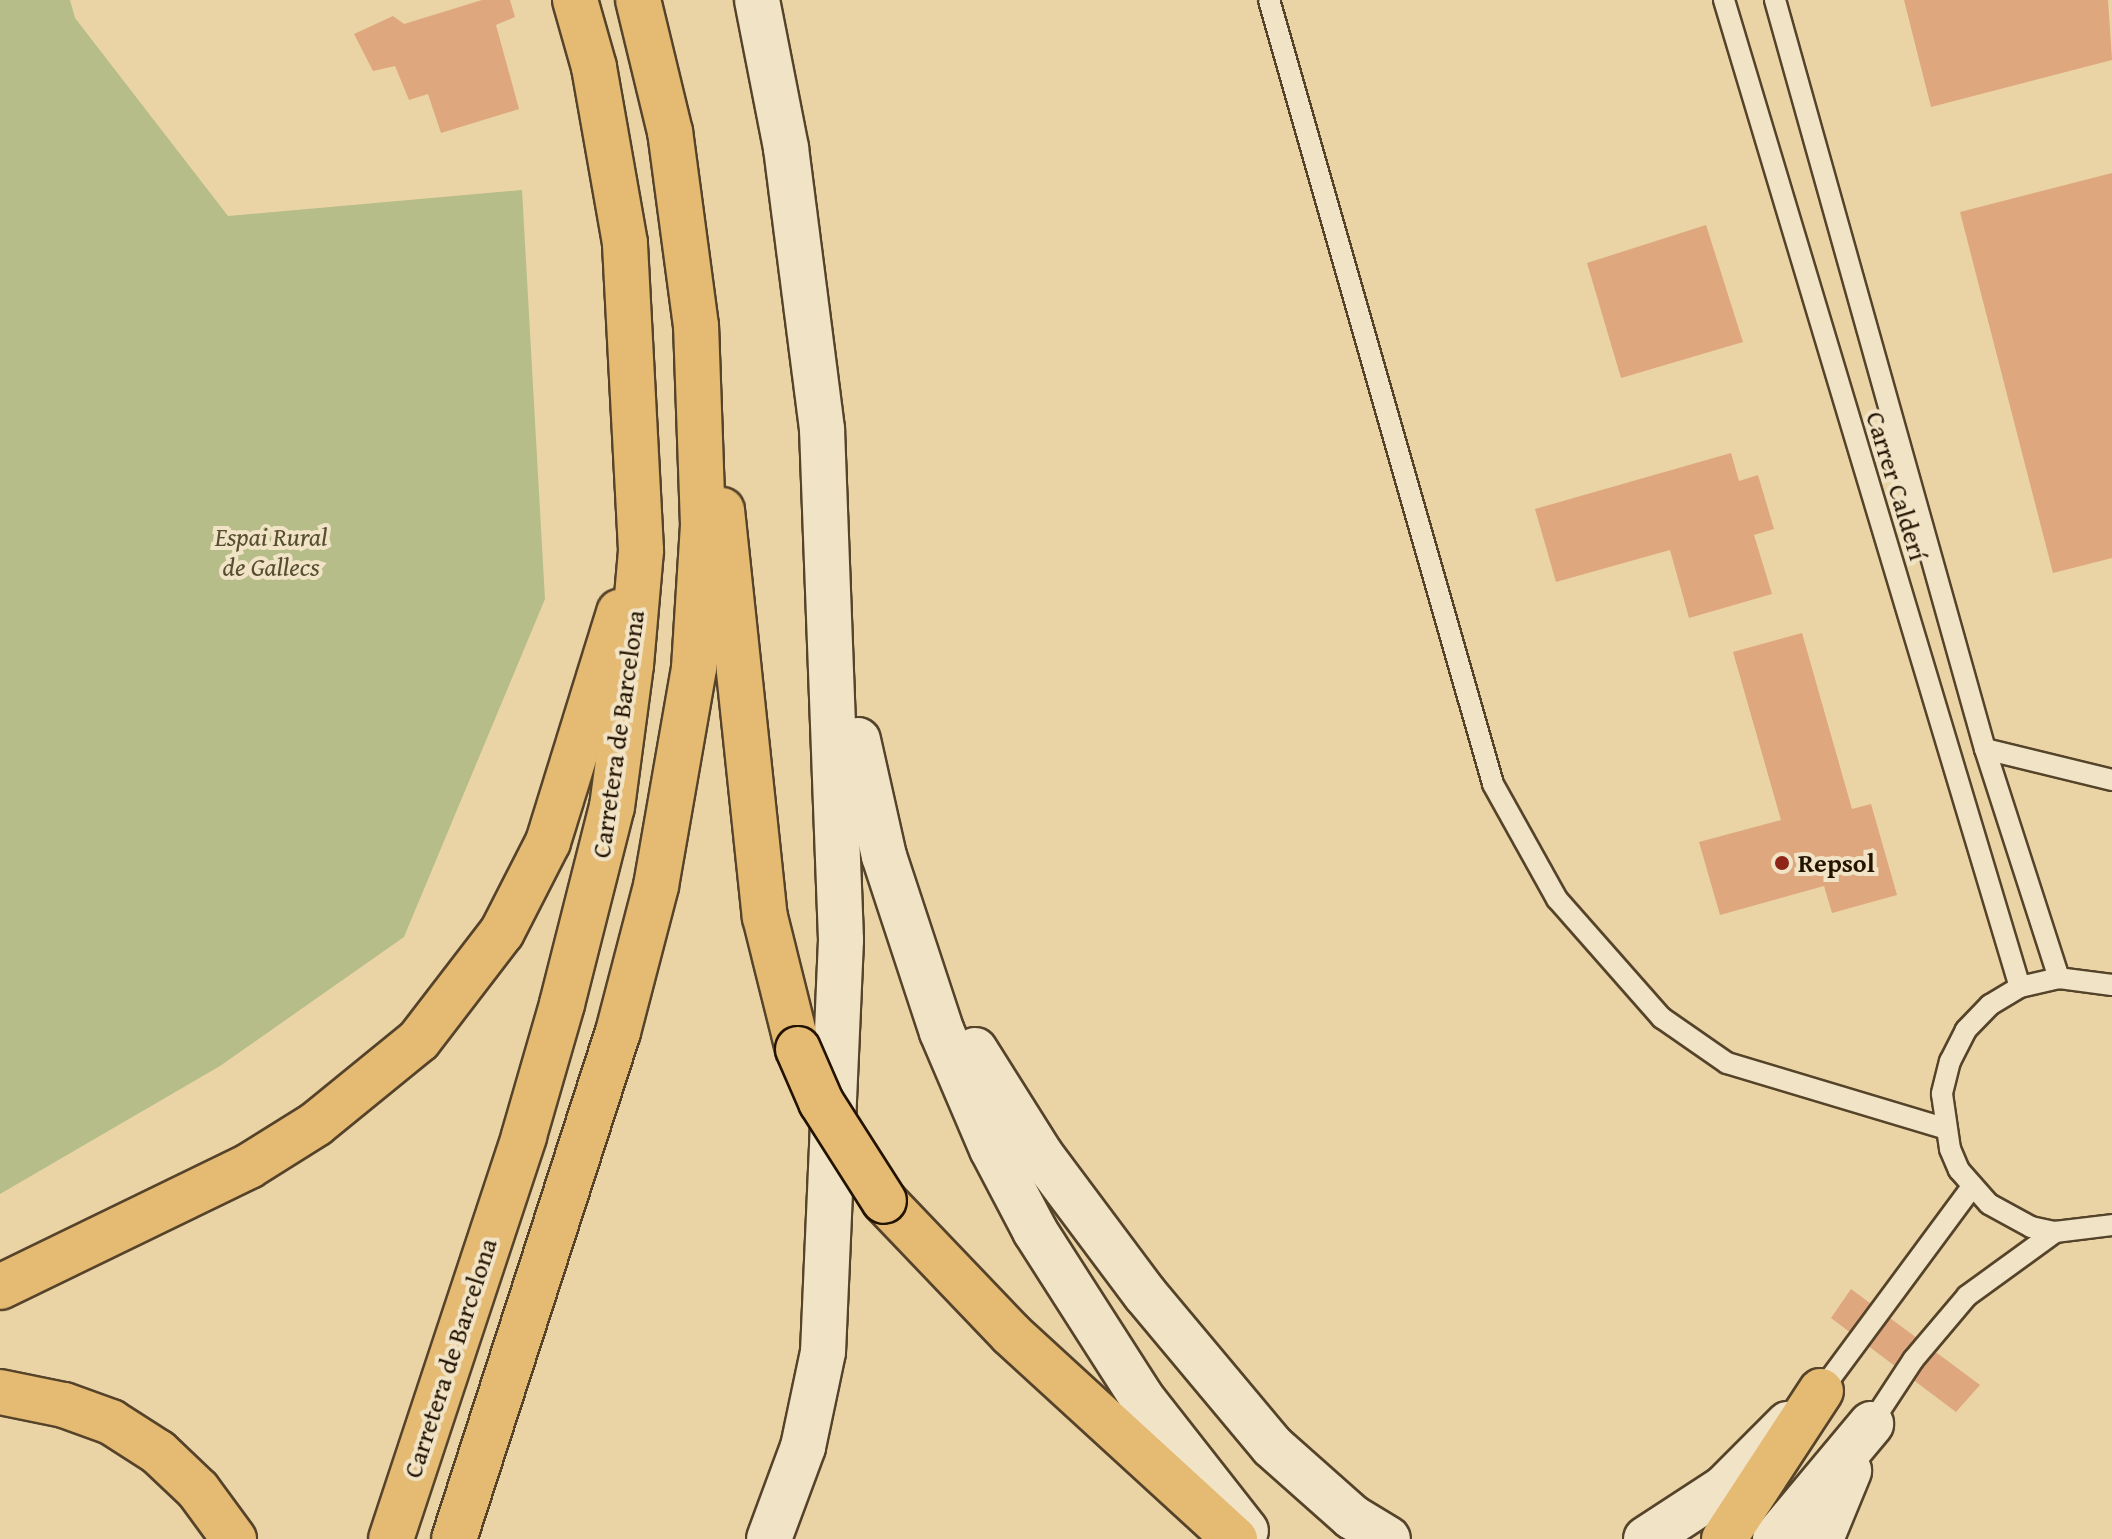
<!DOCTYPE html>
<html>
<head>
<meta charset="utf-8">
<style>
	body { margin:0 }
	#map { position:relative; width:2112px; height:1539px; overflow:hidden; background:#ead4a6; font-family:"Gentium Book Plus",serif }
	div>[style] { position:absolute }
	[style*='--x'] { left:calc(var(--x)*1px); top:calc(var(--y)*1px); width:calc(var(--w)*1px); rotate:calc(var(--a)*1deg) }
	.green>* { inset:0; background:#b6bd88 }
	.building>* { inset:0; background:#dea77e }
	.roads { filter:drop-shadow(2px 0 #55432a) drop-shadow(-2px 0 #55432a) drop-shadow(0 2px #55432a) drop-shadow(0 -2px #55432a) }
	.lane>* { height:20px; margin:-10px; padding:0 10px; transform-origin:10px; border-radius:10px; background:#f1e3c5 }
	.secondary>* { height:44px; margin:-22px; padding:0 22px; transform-origin:22px; border-radius:22px; background:#f1e3c5 }
	.highway>* { height:44px; margin:-22px; padding:0 22px; transform-origin:22px; border-radius:22px; background:#e5ba73 }
	.bridges { filter:drop-shadow(2px 0 #231301) drop-shadow(-2px 0 #231301) drop-shadow(0 2px #231301) drop-shadow(0 -2px #231301) }
	.highway-bridge>* { height:44px; margin:-22px; padding:0 22px; transform-origin:22px; border-radius:22px; background:#e5ba73 }
	.dots>* { width:22px; height:22px; translate:-50% -50%; box-sizing:border-box; border:4px solid #f1e3c5; border-radius:50% }
	span { translate:-50% -50%; white-space:nowrap; text-align:center; line-height:1.15; -webkit-text-stroke:8px #f1e3c5; paint-order:stroke }
	.street-label { font-size:26px; color:#231301 }
	.park-label { font-size:26px; color:#564e30; font-style:italic }
	.poi-label { font-size:26px; color:#231301; font-weight:700 }
	.left { translate:0 -50%; text-align:left }
</style>
</head>
<body>
<div id="map">
	<div class="green">
		<div style="clip-path:polygon(0 0,70px 0,75px 18px,228px 216px,522px 190px,545px 599px,404px 937px,220px 1066px,0 1194px)"></div>
	</div>
	<div class="building">
		<div style="clip-path:polygon(482px 0,510px 0,515px 17px,496px 25px,519px 109px,441px 133px,428px 94px,409px 100px,395px 66px,373px 71px,354px 34px,393px 16px,404px 24px)"></div>
		<div style="clip-path:polygon(1904px 0,2108px 0,2112px 60px,1931px 107px)"></div>
		<div style="clip-path:polygon(2112px 173px,2112px 558px,2053px 573px,1960px 212px)"></div>
		<div style="clip-path:polygon(1706px 225px,1743px 342px,1621px 378px,1587px 263px)"></div>
		<div style="clip-path:polygon(1731px 453px,1739px 481px,1758px 475px,1774px 529px,1754px 535px,1772px 594px,1689px 618px,1670px 550px,1556px 582px,1535px 509px)"></div>
		<div style="clip-path:polygon(1802px 633px,1852px 809px,1871px 804px,1897px 895px,1832px 913px,1824px 886px,1720px 915px,1699px 842px,1781px 820px,1733px 652px)"></div>
		<div style="clip-path:polygon(1851px 1289px,1980px 1385px,1956px 1412px,1831px 1318px)"></div>
	</div>
	<div class="roads">
		<div class="lane">
			<div style="--x:1269;--y:0;--w:815;--a:74.05"></div>
			<div style="--x:1493;--y:784;--w:132;--a:60.9"></div>
			<div style="--x:1557;--y:899;--w:159;--a:48.6"></div>
			<div style="--x:1662;--y:1018;--w:79;--a:34.7"></div>
			<div style="--x:1727;--y:1063;--w:227;--a:16.7"></div>
			<div style="--x:1724;--y:0;--w:1030;--a:73.31"></div>
			<div style="--x:1775;--y:0;--w:778;--a:74.34"></div>
			<div style="--x:1985;--y:749;--w:241;--a:72.1"></div>
			<div style="--x:1985;--y:749;--w:131;--a:13.7"></div>
			<div style="--x:2112;--y:985;--w:53;--a:-172.5"></div>
			<div style="--x:2059;--y:978;--w:40;--a:167"></div>
			<div style="--x:2020;--y:987;--w:35;--a:149"></div>
			<div style="--x:1990;--y:1005;--w:35;--a:134"></div>
			<div style="--x:1966;--y:1030;--w:35;--a:117"></div>
			<div style="--x:1950;--y:1061;--w:34;--a:104"></div>
			<div style="--x:1942;--y:1094;--w:56;--a:81.7"></div>
			<div style="--x:1950;--y:1149;--w:23;--a:67"></div>
			<div style="--x:1959;--y:1170;--w:45;--a:48.6"></div>
			<div style="--x:1989;--y:1204;--w:48;--a:28.7"></div>
			<div style="--x:2031;--y:1227;--w:25;--a:12"></div>
			<div style="--x:2055;--y:1232;--w:57;--a:-7"></div>
			<div style="--x:1821;--y:1391;--w:254;--a:-53.5"></div>
			<div style="--x:1871;--y:1424;--w:77;--a:-56.7"></div>
			<div style="--x:1913;--y:1360;--w:84;--a:-49.8"></div>
			<div style="--x:1967;--y:1296;--w:109;--a:-36"></div>
		</div>
		<div class="secondary">
			<div style="--x:757;--y:0;--w:151;--a:78.9"></div>
			<div style="--x:786;--y:148;--w:283;--a:82.7"></div>
			<div style="--x:822;--y:429;--w:511;--a:87.87"></div>
			<div style="--x:841;--y:940;--w:412;--a:92.5"></div>
			<div style="--x:823;--y:1352;--w:97;--a:101.9"></div>
			<div style="--x:803;--y:1447;--w:98;--a:110.3"></div>
			<div style="--x:858;--y:740;--w:119;--a:77.4"></div>
			<div style="--x:884;--y:856;--w:185;--a:71.8"></div>
			<div style="--x:942;--y:1032;--w:127;--a:66.9"></div>
			<div style="--x:992;--y:1149;--w:93;--a:62.3"></div>
			<div style="--x:1035;--y:1231;--w:197;--a:57.4"></div>
			<div style="--x:1141;--y:1397;--w:170;--a:51.9"></div>
			<div style="--x:975;--y:1050;--w:124;--a:57.8"></div>
			<div style="--x:1041;--y:1155;--w:174;--a:53.2"></div>
			<div style="--x:1145;--y:1294;--w:198;--a:50.1"></div>
			<div style="--x:1272;--y:1446;--w:107;--a:41.6"></div>
			<div style="--x:1352;--y:1517;--w:42;--a:31.4"></div>
			<div style="--x:1646;--y:1539;--w:93;--a:-33.2"></div>
			<div style="--x:1724;--y:1488;--w:91;--a:-45"></div>
			<div style="--x:1775;--y:1539;--w:150;--a:-50.1"></div>
			<div style="--x:1821;--y:1539;--w:74;--a:-67.6"></div>
		</div>
		<div class="highway">
			<div style="--x:722;--y:510;--w:409;--a:84"></div>
			<div style="--x:765;--y:917;--w:136;--a:76"></div>
			<div style="--x:884;--y:1201;--w:184;--a:46.3"></div>
			<div style="--x:1011;--y:1334;--w:304;--a:42.5"></div>
			<div style="--x:0;--y:1287;--w:277;--a:-25.9"></div>
			<div style="--x:249;--y:1166;--w:79;--a:-32.1"></div>
			<div style="--x:316;--y:1124;--w:133;--a:-39.2"></div>
			<div style="--x:419;--y:1040;--w:136;--a:-52.5"></div>
			<div style="--x:502;--y:932;--w:101;--a:-62.9"></div>
			<div style="--x:548;--y:842;--w:241;--a:-72.8"></div>
			<div style="--x:0;--y:1392;--w:65;--a:11.5"></div>
			<div style="--x:64;--y:1405;--w:50;--a:19.9"></div>
			<div style="--x:111;--y:1422;--w:56;--a:32.6"></div>
			<div style="--x:158;--y:1452;--w:55;--a:43.5"></div>
			<div style="--x:198;--y:1490;--w:61;--a:53.7"></div>
			<div style="--x:391;--y:1539;--w:424;--a:-71.7"></div>
			<div style="--x:524;--y:1136;--w:137;--a:-73.9"></div>
			<div style="--x:562;--y:1004;--w:203;--a:-75.8"></div>
			<div style="--x:612;--y:807;--w:143;--a:-82.4"></div>
			<div style="--x:631;--y:665;--w:115;--a:-85"></div>
			<div style="--x:641;--y:550;--w:307;--a:-93"></div>
			<div style="--x:625;--y:243;--w:179;--a:-100"></div>
			<div style="--x:594;--y:67;--w:70;--a:-105.8"></div>
			<div style="--x:454;--y:1539;--w:533;--a:-72.08"></div>
			<div style="--x:618;--y:1032;--w:151;--a:-75.4"></div>
			<div style="--x:656;--y:886;--w:221;--a:-80.1"></div>
			<div style="--x:694;--y:668;--w:143;--a:-86.4"></div>
			<div style="--x:703;--y:525;--w:199;--a:-92"></div>
			<div style="--x:696;--y:326;--w:196;--a:-97.6"></div>
			<div style="--x:670;--y:132;--w:136;--a:-103.6"></div>
			<div style="--x:1724;--y:1539;--w:177;--a:-56.8"></div>
		</div>
	</div>
	<div class="bridges">
		<div class="highway-bridge">
			<div style="--x:798;--y:1049;--w:58;--a:66.5"></div>
			<div style="--x:821;--y:1102;--w:117;--a:57.5"></div>
		</div>
	</div>
	<div class="dots">
		<div style="left:1782px;top:863px;background:#8f2418"></div>
	</div>
	<div class="street-label">
		<span style="left:1897px;top:486px;rotate:73deg">Carrer Calderí</span>
		<span style="left:618px;top:734px;rotate:-82deg">Carretera de Barcelona</span>
		<span style="left:450px;top:1358px;rotate:-72deg">Carretera de Barcelona</span>
	</div>
	<div class="park-label">
		<span style="left:271px;top:552px">Espai Rural<br>de Gallecs</span>
	</div>
	<div class="poi-label">
		<span class="left" style="left:1798px;top:863px">Repsol</span>
	</div>
</div>
</body>
</html>
